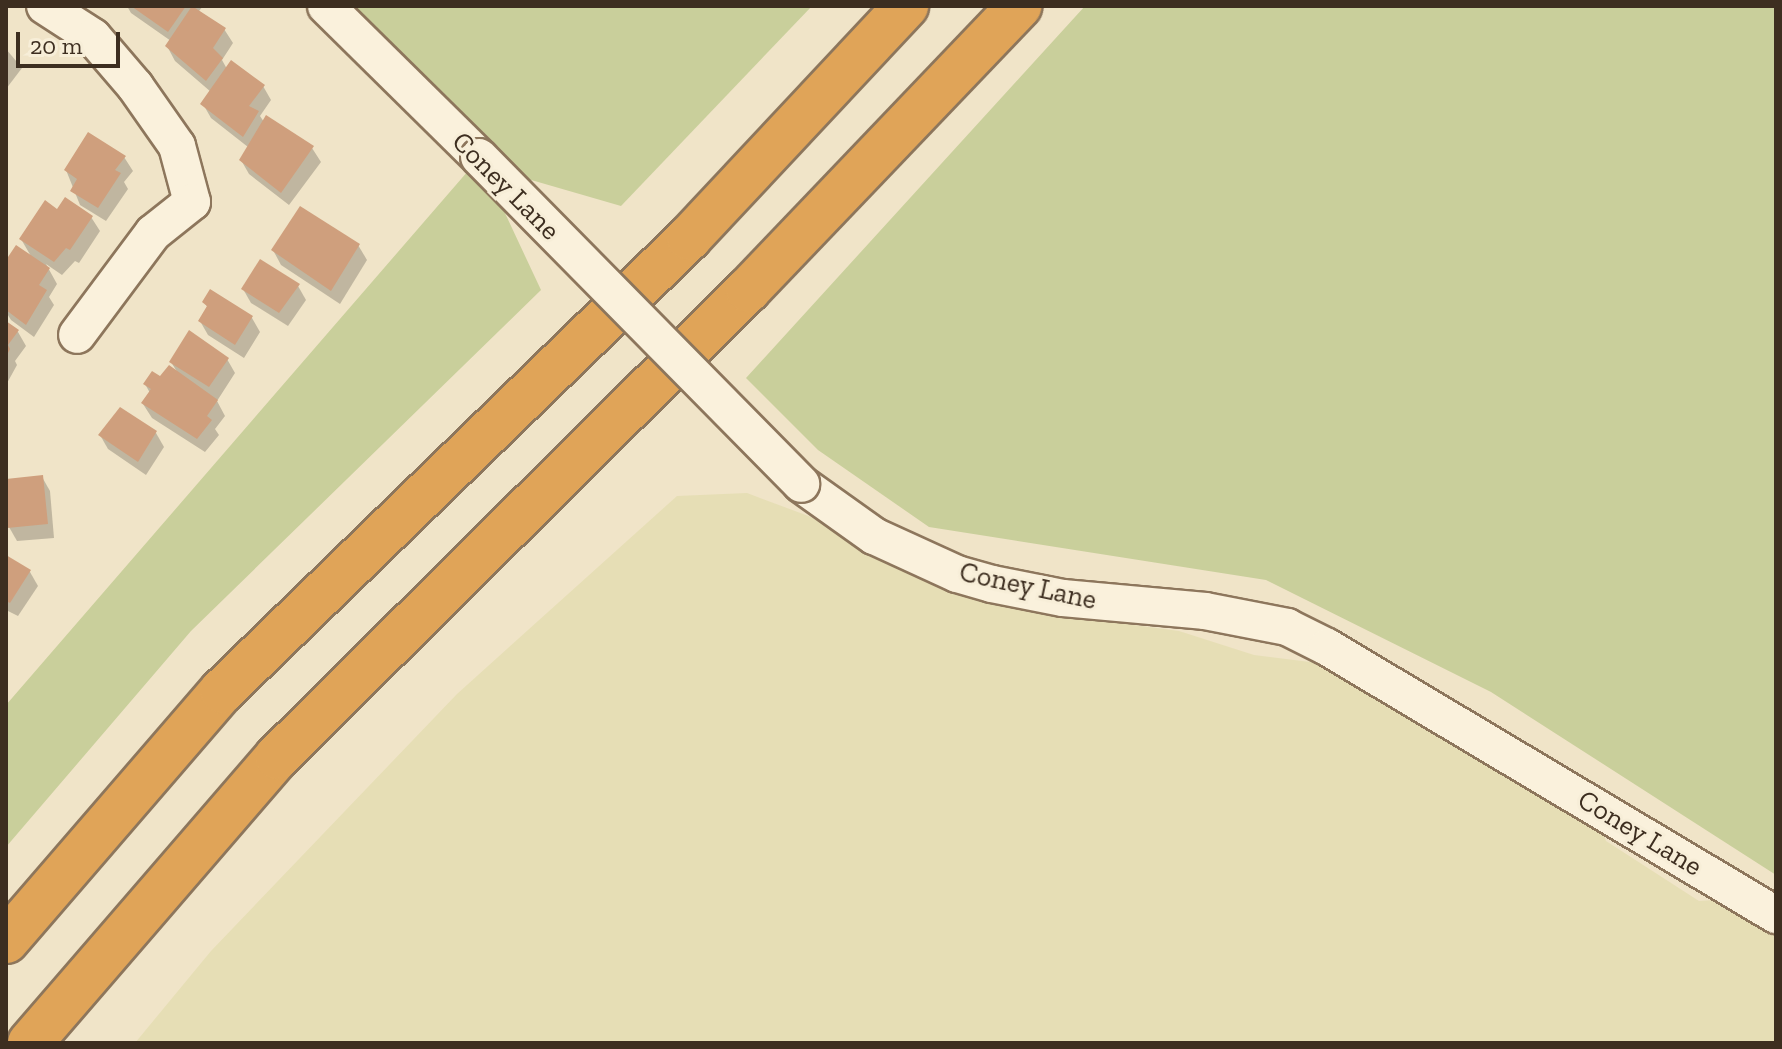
<!DOCTYPE html>
<html>
<head>
<meta charset="utf-8">
<style>
	body { margin:0 }
	#map { position:relative; width:1782px; height:1049px; overflow:hidden; background:#f0e4c8; font-family:"Zilla Slab",serif }
	div>[style] { position:absolute }
	[style*='--x'] { left:calc(var(--x)*1px); top:calc(var(--y)*1px); width:calc(var(--w)*1px); rotate:calc(var(--a)*1deg) }
	.farmland>* { inset:0; background:#e6deb5 }
	.green>* { inset:0; background:#c9cf9b }
	.shadow>* { inset:0; background:#0003 }
	.building>* { inset:0; background:#cf9f7d }
	.roads { filter:drop-shadow(2px 0 #8d765c) drop-shadow(-2px 0 #8d765c) drop-shadow(0 2px #8d765c) drop-shadow(0 -2px #8d765c) }
	.minor>* { height:36px; margin:-18px; padding:0 18px; transform-origin:18px; border-radius:18px; background:#faf1dc }
	.motorway>* { height:44px; margin:-22px; padding:0 22px; transform-origin:22px; border-radius:22px; background:#e0a458 }
	.bridges { filter:drop-shadow(2px 0 #8d765c) drop-shadow(-2px 0 #8d765c) drop-shadow(0 2px #8d765c) drop-shadow(0 -2px #8d765c) }
	.minor-bridge>* { height:36px; margin:-18px; padding:0 18px; transform-origin:18px; border-radius:18px; background:#faf1dc }
	span { translate:-50% -50%; white-space:nowrap; text-align:center; line-height:1.15; -webkit-text-stroke:6px #f7eed8; paint-order:stroke }
	.street-label { font-size:28px; color:#3d2e20 }
	.frame { position:absolute; inset:0; border:8px solid #3d2e20; pointer-events:none }
	.scale { position:absolute; left:16px; top:32px; width:104px; height:36px; box-sizing:border-box; border:4px solid #3d2e20; border-top:0; padding-left:10px; font-size:24px; line-height:28px; white-space:nowrap; color:#3d2e20; -webkit-text-stroke:6px #f7eed8; paint-order:stroke }
</style>
</head>
<body>
<div id="map">
	<div class="farmland">
		<div style="clip-path:polygon(747px 493px,811px 517px,875px 557px,941px 587px,1007px 608px,1179px 631px,1254px 655px,1318px 663px,1600px 823px,1606px 841px,1699px 901px,1729px 899px,1776px 928px,1776px 1043px,135px 1043px,211px 951px,457px 694px,677px 496px)"></div>
	</div>
	<div class="green">
		<div style="clip-path:polygon(343px 6px,812px 6px,621px 206px,514px 175px)"></div>
		<div style="clip-path:polygon(1085px 6px,1776px 6px,1776px 875px,1491px 692px,1266px 580px,929px 527px,818px 450px,746px 378px)"></div>
		<div style="clip-path:polygon(468px 171px,496px 194px,541px 290px,191px 631px,6px 847px,6px 705px)"></div>
	</div>
	<div class="shadow">
		<div style="clip-path:polygon(127px 6px,203px 6px,199px 11px,224px 29px,233px 43px,222px 60px,227px 69px,263px 86px,271px 100px,260px 116px,264px 122px,312px 148px,321px 162px,289px 205px,249px 174px,241px 160px,248px 147px,211px 118px,203px 104px,211px 92px,175px 61px,167px 46px,171px 41px,131px 13px)"></div>
		<div style="clip-path:polygon(6px 49px,22px 68px,6px 89px)"></div>
		<div style="clip-path:polygon(124px 157px,133px 171px,124px 182px,128px 189px,106px 221px,80px 205px,66px 170px)"></div>
		<div style="clip-path:polygon(58px 212px,91px 217px,100px 231px,79px 263px,75px 261px,62px 275px,46px 264px,57px 284px,49px 297px,54px 305px,34px 337px,11px 320px,6px 312px,6px 264px,32px 258px,21px 239px)"></div>
		<div style="clip-path:polygon(358px 245px,367px 260px,340px 304px,281px 265px,273px 250px)"></div>
		<div style="clip-path:polygon(298px 286px,306px 300px,288px 326px,251px 303px,243px 289px)"></div>
		<div style="clip-path:polygon(210px 292px,252px 318px,260px 332px,244px 358px,208px 335px,200px 321px,208px 308px,204px 302px)"></div>
		<div style="clip-path:polygon(6px 324px,18px 332px,26px 346px,15px 361px,17px 365px,6px 385px)"></div>
		<div style="clip-path:polygon(227px 359px,235px 373px,217px 401px,225px 416px,215px 429px,219px 435px,205px 452px,152px 418px,143px 404px,150px 393px,145px 384px,179px 375px,171px 362px)"></div>
		<div style="clip-path:polygon(156px 433px,164px 447px,146px 475px,108px 449px,100px 435px)"></div>
		<div style="clip-path:polygon(42px 477px,50px 491px,54px 538px,17px 541px,9px 527px,6px 481px)"></div>
		<div style="clip-path:polygon(6px 557px,30px 572px,38px 586px,18px 616px,6px 610px)"></div>
	</div>
	<div class="building">
		<div style="clip-path:polygon(131px 6px,186px 6px,168px 32px)"></div>
		<div style="clip-path:polygon(192px 6px,226px 28px,213px 48px,223px 58px,206px 81px,165px 46px)"></div>
		<div style="clip-path:polygon(231px 60px,265px 85px,249px 106px,259px 111px,243px 137px,200px 104px)"></div>
		<div style="clip-path:polygon(266px 115px,314px 146px,281px 193px,239px 160px)"></div>
		<div style="clip-path:polygon(88px 132px,126px 156px,115px 170px,121px 173px,98px 208px,70px 191px,77px 179px,64px 170px)"></div>
		<div style="clip-path:polygon(65px 197px,93px 216px,70px 250px,66px 248px,54px 262px,19px 239px,45px 200px,57px 209px)"></div>
		<div style="clip-path:polygon(300px 206px,360px 244px,331px 291px,271px 250px)"></div>
		<div style="clip-path:polygon(16px 245px,50px 268px,39px 285px,47px 290px,26px 325px,6px 310px,6px 260px)"></div>
		<div style="clip-path:polygon(260px 259px,300px 284px,279px 313px,241px 289px)"></div>
		<div style="clip-path:polygon(210px 289px,253px 316px,235px 345px,198px 321px,207px 306px,202px 302px)"></div>
		<div style="clip-path:polygon(6px 321px,19px 330px,8px 345px,10px 349px,6px 357px)"></div>
		<div style="clip-path:polygon(189px 330px,229px 358px,209px 387px,169px 362px)"></div>
		<div style="clip-path:polygon(169px 365px,218px 400px,207px 416px,212px 420px,197px 439px,141px 403px,151px 389px,143px 384px,152px 371px,160px 376px)"></div>
		<div style="clip-path:polygon(120px 407px,157px 431px,138px 462px,98px 435px)"></div>
		<div style="clip-path:polygon(43px 475px,48px 524px,7px 528px,6px 479px)"></div>
		<div style="clip-path:polygon(6px 555px,31px 570px,10px 603px,6px 601px)"></div>
	</div>
	<div class="roads">
		<div class="minor">
			<div style="--x:45;--y:6;--w:57;--a:32.9"></div>
			<div style="--x:93;--y:37;--w:65;--a:49.4"></div>
			<div style="--x:135;--y:86;--w:73;--a:55"></div>
			<div style="--x:177;--y:146;--w:58;--a:75"></div>
			<div style="--x:192;--y:202;--w:50;--a:141.5"></div>
			<div style="--x:153;--y:233;--w:127;--a:126.7"></div>
			<div style="--x:326;--y:6;--w:215;--a:44.6"></div>
			<div style="--x:801;--y:484;--w:90;--a:35.5"></div>
			<div style="--x:874;--y:536;--w:91;--a:24.6"></div>
			<div style="--x:957;--y:574;--w:36;--a:16"></div>
			<div style="--x:992;--y:584;--w:72;--a:11.2"></div>
			<div style="--x:1063;--y:598;--w:143;--a:5.2"></div>
			<div style="--x:1205;--y:611;--w:84;--a:11"></div>
			<div style="--x:1287;--y:627;--w:45;--a:26.6"></div>
			<div style="--x:1327;--y:647;--w:523;--a:30.83"></div>
		</div>
		<div class="motorway">
			<div style="--x:6;--y:941;--w:330;--a:-49.2"></div>
			<div style="--x:222;--y:691;--w:651;--a:-44.13"></div>
			<div style="--x:689;--y:238;--w:318;--a:-46.9"></div>
			<div style="--x:30;--y:1043;--w:378;--a:-49.2"></div>
			<div style="--x:277;--y:757;--w:663;--a:-44.76"></div>
			<div style="--x:748;--y:290;--w:393;--a:-46.3"></div>
		</div>
	</div>
	<div class="bridges">
		<div class="minor-bridge">
			<div style="--x:479;--y:157;--w:459;--a:45.4"></div>
		</div>
	</div>
	<div class="street-label">
		<span style="left:506px;top:186px;rotate:45deg">Coney Lane</span>
		<span style="left:1028px;top:586px;rotate:12deg">Coney Lane</span>
		<span style="left:1640px;top:833px;rotate:31deg">Coney Lane</span>
	</div>
	<div class="frame"></div>
	<div class="scale">20 m</div>
</div>
</body>
</html>
